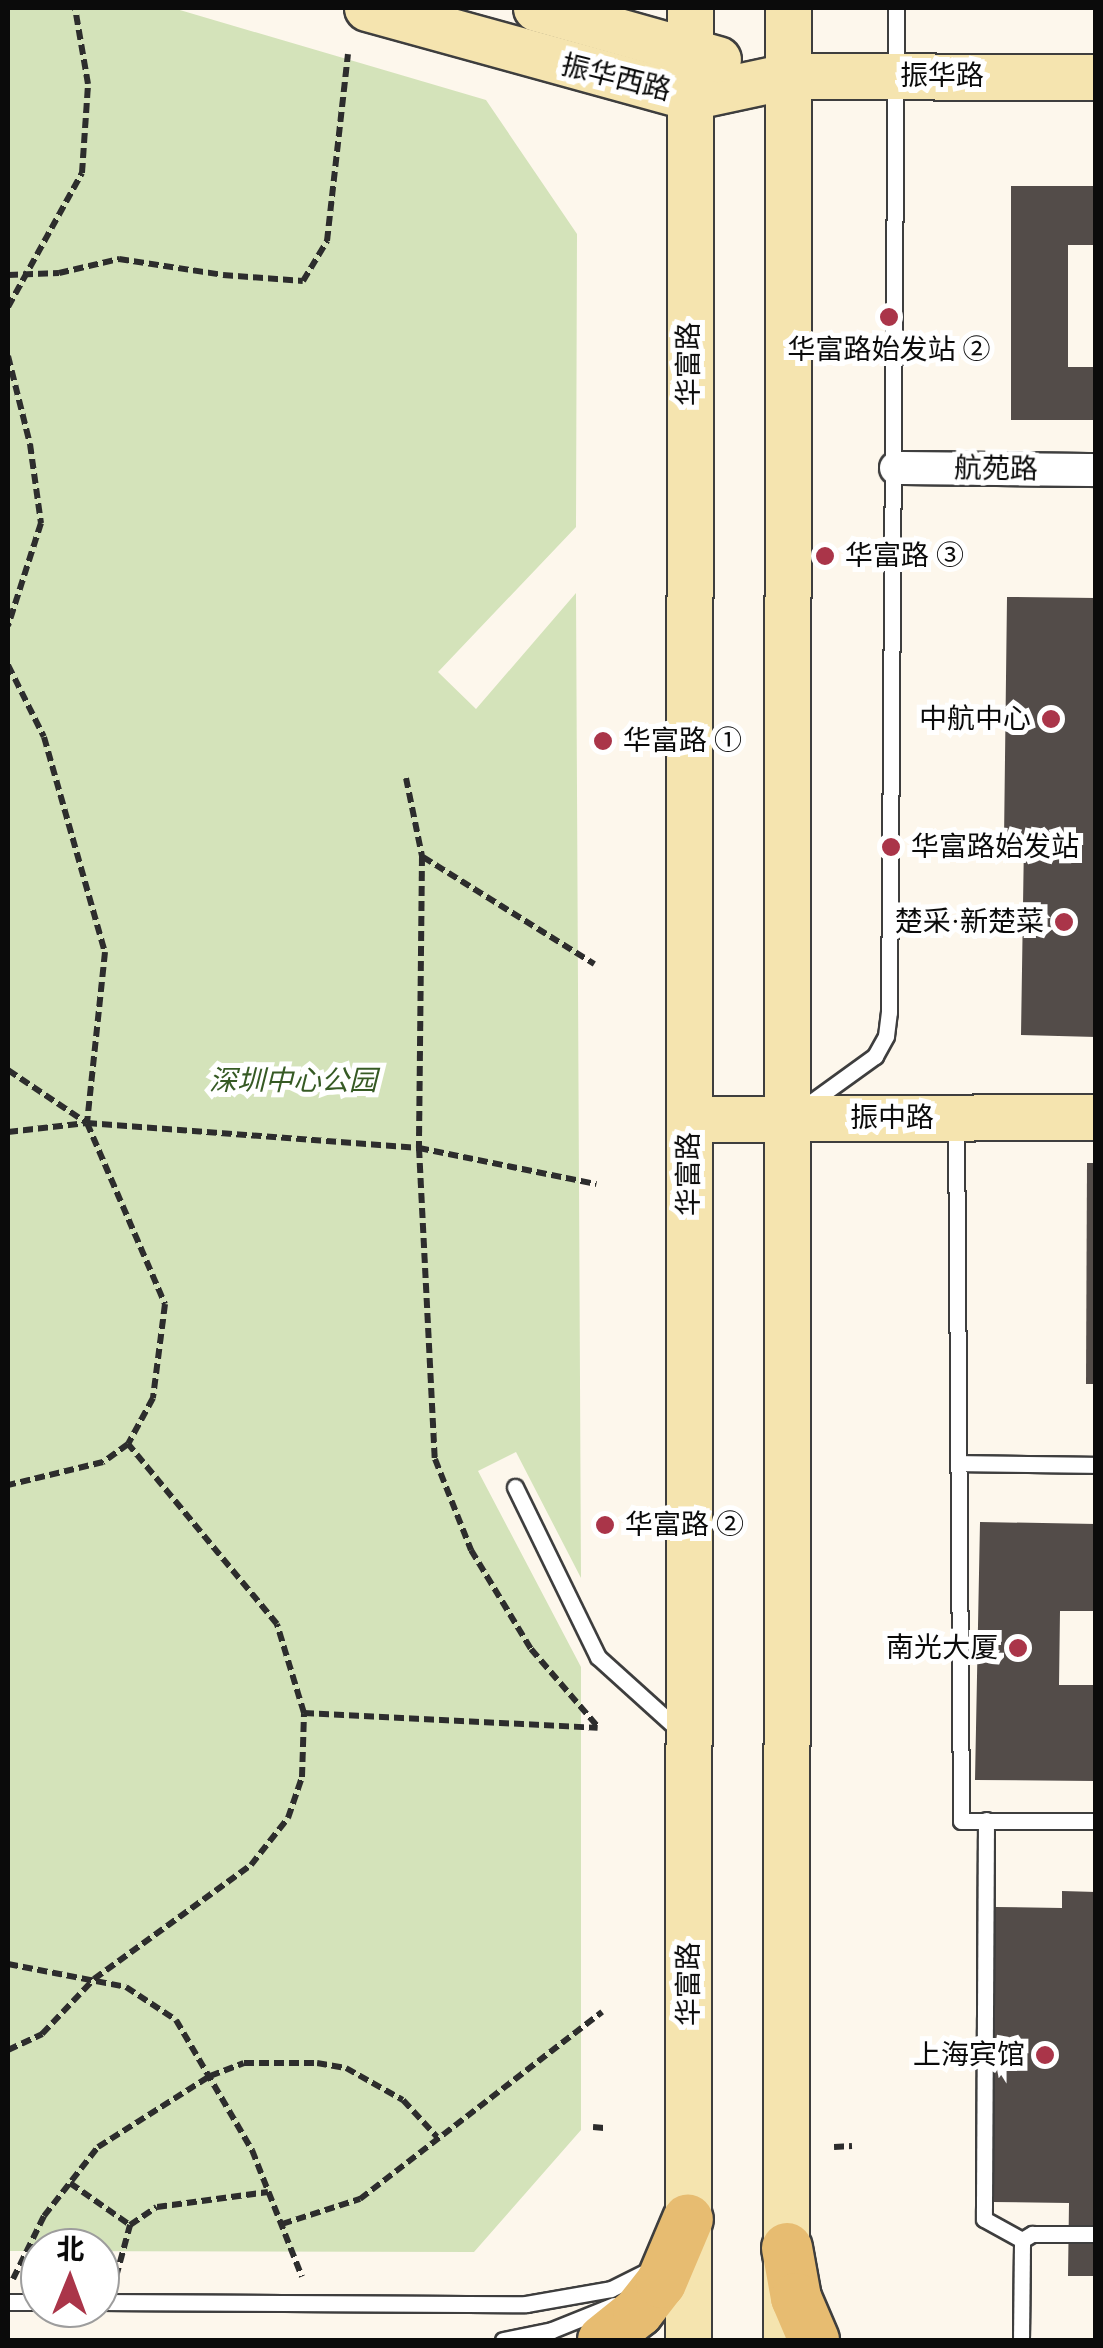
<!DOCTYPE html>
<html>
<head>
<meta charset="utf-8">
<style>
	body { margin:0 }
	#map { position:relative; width:1103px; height:2348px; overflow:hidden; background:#fdf7ec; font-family:"Times New Roman","Noto Sans SC",serif }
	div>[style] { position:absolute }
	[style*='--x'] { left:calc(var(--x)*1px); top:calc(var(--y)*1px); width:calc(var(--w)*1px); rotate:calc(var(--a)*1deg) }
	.green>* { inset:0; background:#d4e3ba }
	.building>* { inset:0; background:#534c49 }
	.path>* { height:6px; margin-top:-3px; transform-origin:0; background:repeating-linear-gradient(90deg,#2d2d2d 0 10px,transparent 0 15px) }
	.roads { filter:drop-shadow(2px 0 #3e3e3e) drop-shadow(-2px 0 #3e3e3e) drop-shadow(0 2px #3e3e3e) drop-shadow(0 -2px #3e3e3e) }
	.lane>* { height:15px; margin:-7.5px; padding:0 7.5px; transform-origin:7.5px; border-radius:7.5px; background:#fff }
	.street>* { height:32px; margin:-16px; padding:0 16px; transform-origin:16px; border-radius:16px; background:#fff }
	.secondary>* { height:45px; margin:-22.5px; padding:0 22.5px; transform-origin:22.5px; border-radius:22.5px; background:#f5e4af }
	.primary>* { height:50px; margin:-25px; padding:0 25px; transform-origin:25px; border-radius:25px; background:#e7bc71 }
	.dots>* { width:28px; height:28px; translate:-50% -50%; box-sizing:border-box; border:5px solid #fff; border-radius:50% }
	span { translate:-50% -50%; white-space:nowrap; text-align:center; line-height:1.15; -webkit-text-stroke:10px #fff; paint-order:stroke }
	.street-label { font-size:28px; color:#0b0b0b }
	.poi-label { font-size:28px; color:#0b0b0b }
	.left { translate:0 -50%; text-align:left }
	.right { translate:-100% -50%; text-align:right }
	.park-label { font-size:28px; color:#365a24; font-style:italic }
	.frame { position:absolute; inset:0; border:10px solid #0b0b0b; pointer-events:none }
	.north { position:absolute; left:20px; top:2228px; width:100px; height:100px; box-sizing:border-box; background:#fff; border:2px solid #9d9d9d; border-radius:50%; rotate:1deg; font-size:28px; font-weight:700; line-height:40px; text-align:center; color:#0b0b0b }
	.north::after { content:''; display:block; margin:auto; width:35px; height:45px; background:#aa3549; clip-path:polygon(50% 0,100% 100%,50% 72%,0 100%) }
</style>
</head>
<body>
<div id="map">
	<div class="green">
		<div style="clip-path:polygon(8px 8px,173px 8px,486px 100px,577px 234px,576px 527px,438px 672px,476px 709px,576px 593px,581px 1578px,516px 1452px,478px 1471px,581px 1667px,581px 2130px,474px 2252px,8px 2251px)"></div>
	</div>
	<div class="building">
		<div style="clip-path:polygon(1011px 186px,1096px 186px,1096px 245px,1068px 245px,1068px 367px,1096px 367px,1096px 420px,1011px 420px)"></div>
		<div style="clip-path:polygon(1007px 597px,1096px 598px,1096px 1037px,1021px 1035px,1024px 840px,1004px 839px)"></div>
		<div style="clip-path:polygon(1087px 1163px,1096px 1163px,1096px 1384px,1086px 1384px)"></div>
		<div style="clip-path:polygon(980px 1522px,1096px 1524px,1096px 1611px,1060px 1611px,1059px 1685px,1096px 1685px,1096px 1781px,975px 1780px)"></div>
		<div style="clip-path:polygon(1062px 1891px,1096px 1892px,1096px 2276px,1068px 2276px,1069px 2203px,992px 2202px,995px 1907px,1062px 1908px)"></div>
	</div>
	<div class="path">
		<div style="--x:8;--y:275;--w:51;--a:-2.2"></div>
		<div style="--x:59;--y:273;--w:62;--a:-13.1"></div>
		<div style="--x:119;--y:259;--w:105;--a:8.7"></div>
		<div style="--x:223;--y:275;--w:80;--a:4.3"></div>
		<div style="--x:303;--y:281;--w:47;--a:-59"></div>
		<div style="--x:327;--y:241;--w:188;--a:-83.6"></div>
		<div style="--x:8;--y:307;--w:153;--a:-61.1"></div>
		<div style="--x:82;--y:173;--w:89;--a:-86.1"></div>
		<div style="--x:88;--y:84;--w:77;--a:-99.7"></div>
		<div style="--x:8;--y:356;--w:91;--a:76"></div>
		<div style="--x:30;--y:444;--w:80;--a:82.1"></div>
		<div style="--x:41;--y:523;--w:108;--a:107.8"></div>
		<div style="--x:8;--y:665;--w:80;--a:63.4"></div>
		<div style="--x:44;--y:737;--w:223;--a:74.2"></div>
		<div style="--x:105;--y:952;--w:172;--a:96"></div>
		<div style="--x:87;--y:1123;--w:197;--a:66.7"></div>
		<div style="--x:165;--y:1304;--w:95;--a:97.3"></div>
		<div style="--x:153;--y:1398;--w:52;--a:118.5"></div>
		<div style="--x:128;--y:1444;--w:31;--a:144"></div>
		<div style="--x:103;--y:1462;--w:98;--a:166.4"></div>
		<div style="--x:406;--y:778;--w:80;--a:78.4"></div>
		<div style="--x:422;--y:856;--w:292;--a:90.6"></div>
		<div style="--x:419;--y:1148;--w:311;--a:87.1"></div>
		<div style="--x:435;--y:1459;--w:98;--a:68.4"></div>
		<div style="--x:471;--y:1550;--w:116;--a:58.8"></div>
		<div style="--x:531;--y:1649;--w:104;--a:49.3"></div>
		<div style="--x:423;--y:857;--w:202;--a:32"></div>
		<div style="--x:8;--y:1070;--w:95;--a:33.9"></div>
		<div style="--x:87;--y:1123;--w:333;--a:4.3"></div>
		<div style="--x:419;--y:1148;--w:181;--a:11.5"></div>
		<div style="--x:8;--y:1132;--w:79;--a:-6.6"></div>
		<div style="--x:304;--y:1713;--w:294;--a:2.9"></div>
		<div style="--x:8;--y:1964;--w:120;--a:11"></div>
		<div style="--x:126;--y:1987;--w:60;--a:33.4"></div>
		<div style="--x:176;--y:2020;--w:151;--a:59.7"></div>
		<div style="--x:252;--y:2150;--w:136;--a:68.5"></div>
		<div style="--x:8;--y:2050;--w:38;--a:-25"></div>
		<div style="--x:42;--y:2034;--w:76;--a:-46.6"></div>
		<div style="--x:94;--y:1979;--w:194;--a:-36"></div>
		<div style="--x:251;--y:1865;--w:60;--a:-51.8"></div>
		<div style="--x:288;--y:1818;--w:43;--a:-71.1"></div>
		<div style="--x:302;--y:1777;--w:64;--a:-88.2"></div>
		<div style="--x:304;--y:1713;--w:93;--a:-106.9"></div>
		<div style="--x:277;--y:1624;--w:234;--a:-129.6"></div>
		<div style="--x:593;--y:2127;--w:11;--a:5"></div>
		<div style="--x:834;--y:2147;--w:18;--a:-3"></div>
		<div style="--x:70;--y:2183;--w:73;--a:35"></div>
		<div style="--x:282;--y:2224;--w:82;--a:-17.8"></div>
		<div style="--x:360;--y:2199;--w:306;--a:-37.7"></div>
		<div style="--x:116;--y:2277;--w:54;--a:-74.9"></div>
		<div style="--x:130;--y:2225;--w:32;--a:-34"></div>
		<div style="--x:157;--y:2207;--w:112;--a:-7.7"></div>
		<div style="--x:13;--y:2279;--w:70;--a:-63.8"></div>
		<div style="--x:44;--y:2216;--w:88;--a:-52"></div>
		<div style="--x:98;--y:2147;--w:133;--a:-32.4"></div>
		<div style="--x:210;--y:2076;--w:36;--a:-21"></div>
		<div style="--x:244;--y:2063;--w:73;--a:0"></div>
		<div style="--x:317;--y:2063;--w:29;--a:10"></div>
		<div style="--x:346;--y:2068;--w:65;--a:29.3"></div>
		<div style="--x:403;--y:2100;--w:50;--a:47.4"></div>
	</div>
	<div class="roads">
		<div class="lane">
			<div style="--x:803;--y:1108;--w:89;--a:-35.8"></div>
			<div style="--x:875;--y:1056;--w:23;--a:-61"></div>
			<div style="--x:886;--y:1036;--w:24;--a:-83"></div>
			<div style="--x:889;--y:1012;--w:1004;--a:-89.6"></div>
			<div style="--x:956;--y:1120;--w:701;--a:89.59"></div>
			<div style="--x:961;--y:1821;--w:135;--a:0"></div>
			<div style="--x:959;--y:1463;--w:137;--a:0.8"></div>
			<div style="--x:515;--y:1487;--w:189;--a:64"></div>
			<div style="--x:598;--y:1657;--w:112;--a:42.1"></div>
			<div style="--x:986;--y:1820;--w:399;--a:90.3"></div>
			<div style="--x:984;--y:2219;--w:43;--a:28.9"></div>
			<div style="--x:1022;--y:2240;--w:12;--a:-31"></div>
			<div style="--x:1032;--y:2234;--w:64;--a:0"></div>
			<div style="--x:8;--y:2302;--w:32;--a:0"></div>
			<div style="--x:100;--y:2302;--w:426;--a:0.3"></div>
			<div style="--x:526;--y:2304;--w:86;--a:-10"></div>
			<div style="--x:611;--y:2289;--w:42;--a:-26.6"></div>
			<div style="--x:503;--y:2340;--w:50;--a:-11.5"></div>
			<div style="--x:552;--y:2330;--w:67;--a:-22"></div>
			<div style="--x:1021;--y:2340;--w:100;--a:-89.4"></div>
		</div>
		<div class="street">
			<div style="--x:896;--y:468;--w:200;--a:0.6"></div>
		</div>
		<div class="secondary">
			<div style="--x:367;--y:8;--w:335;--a:15.4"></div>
			<div style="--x:690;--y:97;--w:100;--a:-12.1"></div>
			<div style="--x:788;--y:76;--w:308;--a:0.2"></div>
			<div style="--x:536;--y:8;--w:189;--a:15.7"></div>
			<div style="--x:689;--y:1119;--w:407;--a:-0.3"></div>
			<div style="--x:688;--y:2340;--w:2332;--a:-89.95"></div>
			<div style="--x:786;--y:2340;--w:2332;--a:-89.95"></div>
		</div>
		<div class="primary">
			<div style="--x:787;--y:2248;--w:51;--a:79.8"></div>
			<div style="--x:796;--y:2298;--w:46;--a:66.8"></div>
			<div style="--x:603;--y:2340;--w:45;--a:-38.7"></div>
			<div style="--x:638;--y:2312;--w:37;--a:-52"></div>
			<div style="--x:661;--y:2283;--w:69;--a:-67.1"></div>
		</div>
	</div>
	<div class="dots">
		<div style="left:889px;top:317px;background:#aa3549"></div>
		<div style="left:825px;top:556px;background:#aa3549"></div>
		<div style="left:1051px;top:719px;background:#aa3549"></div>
		<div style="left:603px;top:741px;background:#aa3549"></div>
		<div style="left:891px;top:847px;background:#aa3549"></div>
		<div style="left:1064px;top:922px;background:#aa3549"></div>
		<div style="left:605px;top:1525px;background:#aa3549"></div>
		<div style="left:1018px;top:1648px;background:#aa3549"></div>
		<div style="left:1045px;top:2055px;background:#aa3549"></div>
	</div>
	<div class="street-label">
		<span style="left:942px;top:76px">振华路</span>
		<span style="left:616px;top:78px;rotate:14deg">振华西路</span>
		<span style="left:689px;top:364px;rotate:-90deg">华富路</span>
		<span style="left:996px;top:469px;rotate:1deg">航苑路</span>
		<span style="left:892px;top:1118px">振中路</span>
		<span style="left:689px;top:1174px;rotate:-90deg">华富路</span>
		<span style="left:689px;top:1984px;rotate:-90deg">华富路</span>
	</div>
	<div class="poi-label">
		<span style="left:889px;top:350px">华富路始发站 ②</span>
		<span class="left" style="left:845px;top:556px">华富路 ③</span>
		<span class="right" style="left:1031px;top:719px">中航中心</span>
		<span class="left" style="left:623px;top:741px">华富路 ①</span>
		<span class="left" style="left:911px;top:847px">华富路始发站</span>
		<span class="right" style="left:1044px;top:922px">楚采·新楚菜</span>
		<span class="left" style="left:625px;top:1525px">华富路 ②</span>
		<span class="right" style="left:998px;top:1648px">南光大厦</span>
		<span class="right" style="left:1025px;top:2055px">上海宾馆</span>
	</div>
	<div class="park-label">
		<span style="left:293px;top:1081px">深圳中心公园</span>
	</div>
	<div class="frame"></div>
	<div class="north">北</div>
</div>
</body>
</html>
